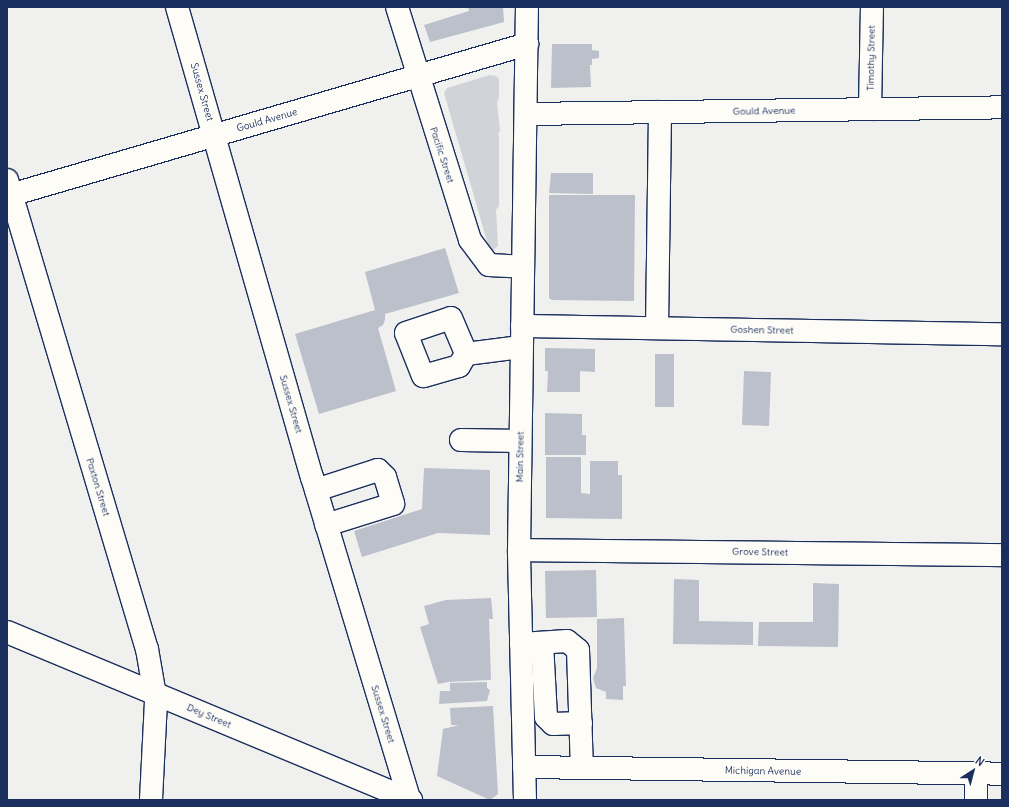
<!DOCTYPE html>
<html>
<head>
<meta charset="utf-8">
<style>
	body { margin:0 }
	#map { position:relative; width:1009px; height:807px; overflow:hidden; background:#f0f0ee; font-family:Delius,sans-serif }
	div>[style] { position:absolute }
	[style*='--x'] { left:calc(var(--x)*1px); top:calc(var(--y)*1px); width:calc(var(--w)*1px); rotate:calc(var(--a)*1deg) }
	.green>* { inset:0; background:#d0d3d8 }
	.building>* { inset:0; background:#bbc0ca }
	.roads { filter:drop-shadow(1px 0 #1b2f5e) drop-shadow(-1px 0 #1b2f5e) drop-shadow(0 1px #1b2f5e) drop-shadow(0 -1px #1b2f5e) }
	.minor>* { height:22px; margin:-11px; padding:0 11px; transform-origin:11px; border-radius:11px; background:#fdfcf7 }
	.major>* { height:22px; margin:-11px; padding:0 11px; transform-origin:11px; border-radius:11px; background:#fdfcf7 }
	span { translate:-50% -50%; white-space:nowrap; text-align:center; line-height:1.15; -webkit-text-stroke:3px #fdfcf7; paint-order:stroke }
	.street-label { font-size:10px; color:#1b2f5e }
	.frame { position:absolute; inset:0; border:8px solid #1b2f5e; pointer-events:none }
	.north { position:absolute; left:953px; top:751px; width:40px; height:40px; -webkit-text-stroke:3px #fdfcf7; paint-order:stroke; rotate:36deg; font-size:11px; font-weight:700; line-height:16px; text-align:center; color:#1b2f5e }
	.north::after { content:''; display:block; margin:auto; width:14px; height:18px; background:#1b2f5e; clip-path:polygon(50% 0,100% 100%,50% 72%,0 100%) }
</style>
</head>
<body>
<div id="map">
	<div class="green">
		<div style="clip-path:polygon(490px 75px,496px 76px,499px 79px,499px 98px,497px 102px,500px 131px,498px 134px,499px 137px,499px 206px,496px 210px,498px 246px,493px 250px,489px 248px,444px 93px,447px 88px)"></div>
	</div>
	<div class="building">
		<div style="clip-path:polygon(468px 7px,503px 7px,504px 22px,430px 42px,424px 25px,469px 11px)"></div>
		<div style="clip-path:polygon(552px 44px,592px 44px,592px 50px,599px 51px,599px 58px,592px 59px,592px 65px,590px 65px,591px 87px,551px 88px)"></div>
		<div style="clip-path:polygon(551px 173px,593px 173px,593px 194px,549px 193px)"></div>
		<div style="clip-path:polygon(549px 195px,635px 195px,634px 301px,552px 300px,549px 298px)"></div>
		<div style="clip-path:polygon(445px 248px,459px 293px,385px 314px,385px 320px,383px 325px,378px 328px,396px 391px,319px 414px,295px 334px,375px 310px,365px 272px)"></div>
		<div style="clip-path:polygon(545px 348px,595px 349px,595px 372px,580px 371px,580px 392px,547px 392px,548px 371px,545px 371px)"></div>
		<div style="clip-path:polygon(655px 354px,674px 354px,674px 407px,655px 407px)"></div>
		<div style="clip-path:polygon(744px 371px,771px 372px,769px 426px,742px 425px)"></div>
		<div style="clip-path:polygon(545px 413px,582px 414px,582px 435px,586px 435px,586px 455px,545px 455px)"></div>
		<div style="clip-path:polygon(546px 457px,581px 457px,581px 493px,590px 494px,590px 461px,618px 461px,618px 475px,622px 475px,622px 519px,546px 518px)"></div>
		<div style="clip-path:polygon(424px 468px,490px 470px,490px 535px,438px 533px,362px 557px,354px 531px,422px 509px)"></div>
		<div style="clip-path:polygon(596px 570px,597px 617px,546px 618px,545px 571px)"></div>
		<div style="clip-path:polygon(674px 579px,699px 580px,699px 621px,753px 622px,753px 645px,673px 644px)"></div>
		<div style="clip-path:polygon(813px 583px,839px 584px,838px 647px,758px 646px,759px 622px,813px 622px)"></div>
		<div style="clip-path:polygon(491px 598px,493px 619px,489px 619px,491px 680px,448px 682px,438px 684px,420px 627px,429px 624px,424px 606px,446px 600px)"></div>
		<div style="clip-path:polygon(624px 618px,626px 686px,623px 686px,623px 700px,606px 699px,606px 692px,596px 688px,593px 678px,597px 668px,597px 619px)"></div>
		<div style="clip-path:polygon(487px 682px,487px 688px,490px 690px,487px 701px,439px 704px,440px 691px,450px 691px,450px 683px)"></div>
		<div style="clip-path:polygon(493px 706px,498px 794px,490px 800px,437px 776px,443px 729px,459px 725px,451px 725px,450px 708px)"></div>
	</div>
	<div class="roads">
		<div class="minor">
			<div style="--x:177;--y:7;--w:489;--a:74"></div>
			<div style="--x:312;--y:477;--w:336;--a:73.2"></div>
			<div style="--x:397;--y:7;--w:244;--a:72.6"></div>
			<div style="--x:470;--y:240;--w:31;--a:53"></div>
			<div style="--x:489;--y:265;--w:34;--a:3"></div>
			<div style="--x:870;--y:109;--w:102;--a:-88.9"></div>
			<div style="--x:526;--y:114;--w:476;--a:-0.8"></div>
			<div style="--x:7;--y:180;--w:489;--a:73.4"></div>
			<div style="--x:147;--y:649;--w:53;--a:80.2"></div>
			<div style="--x:156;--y:701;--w:99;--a:92.9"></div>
			<div style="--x:7;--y:196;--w:542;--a:-16.29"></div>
			<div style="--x:522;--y:326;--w:480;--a:1"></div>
			<div style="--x:657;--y:328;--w:216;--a:-89.2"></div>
			<div style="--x:466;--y:354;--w:14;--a:120"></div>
			<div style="--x:459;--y:366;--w:37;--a:164"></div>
			<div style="--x:423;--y:376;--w:46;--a:-111.6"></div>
			<div style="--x:406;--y:333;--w:47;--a:-18.4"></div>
			<div style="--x:451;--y:318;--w:39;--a:67"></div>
			<div style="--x:466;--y:354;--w:55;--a:-7.3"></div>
			<div style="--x:461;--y:440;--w:59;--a:1"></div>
			<div style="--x:316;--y:490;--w:65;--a:-17.9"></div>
			<div style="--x:378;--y:470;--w:10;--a:45"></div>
			<div style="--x:385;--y:477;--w:28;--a:73"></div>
			<div style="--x:393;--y:504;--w:70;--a:162.6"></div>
			<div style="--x:519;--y:550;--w:483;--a:0.6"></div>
			<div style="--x:7;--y:632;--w:438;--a:22.6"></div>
			<div style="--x:542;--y:643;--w:74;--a:86.9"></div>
			<div style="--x:546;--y:717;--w:10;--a:45"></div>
			<div style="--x:553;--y:724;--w:28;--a:-2"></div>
			<div style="--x:521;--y:644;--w:46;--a:-3.7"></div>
			<div style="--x:567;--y:641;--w:14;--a:39"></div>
			<div style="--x:578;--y:650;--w:118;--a:88.1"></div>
			<div style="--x:524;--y:767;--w:478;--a:0.8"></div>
			<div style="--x:976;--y:800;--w:26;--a:-90"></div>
		</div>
		<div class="major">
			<div style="--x:525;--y:800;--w:250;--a:-91.4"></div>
			<div style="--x:519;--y:550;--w:543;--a:-89.16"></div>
		</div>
	</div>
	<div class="street-label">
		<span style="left:871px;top:58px;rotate:-89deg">Timothy Street</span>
		<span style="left:202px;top:92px;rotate:74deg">Sussex Street</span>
		<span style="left:764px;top:111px;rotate:-1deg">Gould Avenue</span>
		<span style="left:267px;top:120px;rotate:-16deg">Gould Avenue</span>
		<span style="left:442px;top:155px;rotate:72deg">Pacific Street</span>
		<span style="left:762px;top:330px;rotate:1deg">Goshen Street</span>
		<span style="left:291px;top:404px;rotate:74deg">Sussex Street</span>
		<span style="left:520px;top:457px;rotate:-89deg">Main Street</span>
		<span style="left:98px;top:487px;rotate:73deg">Paxton Street</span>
		<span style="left:760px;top:552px;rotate:1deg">Grove Street</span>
		<span style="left:383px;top:714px;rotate:73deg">Sussex Street</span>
		<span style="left:209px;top:716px;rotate:23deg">Dey Street</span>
		<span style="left:763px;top:771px;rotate:1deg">Michigan Avenue</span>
	</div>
	<div class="frame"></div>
	<div class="north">N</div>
</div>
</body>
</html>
